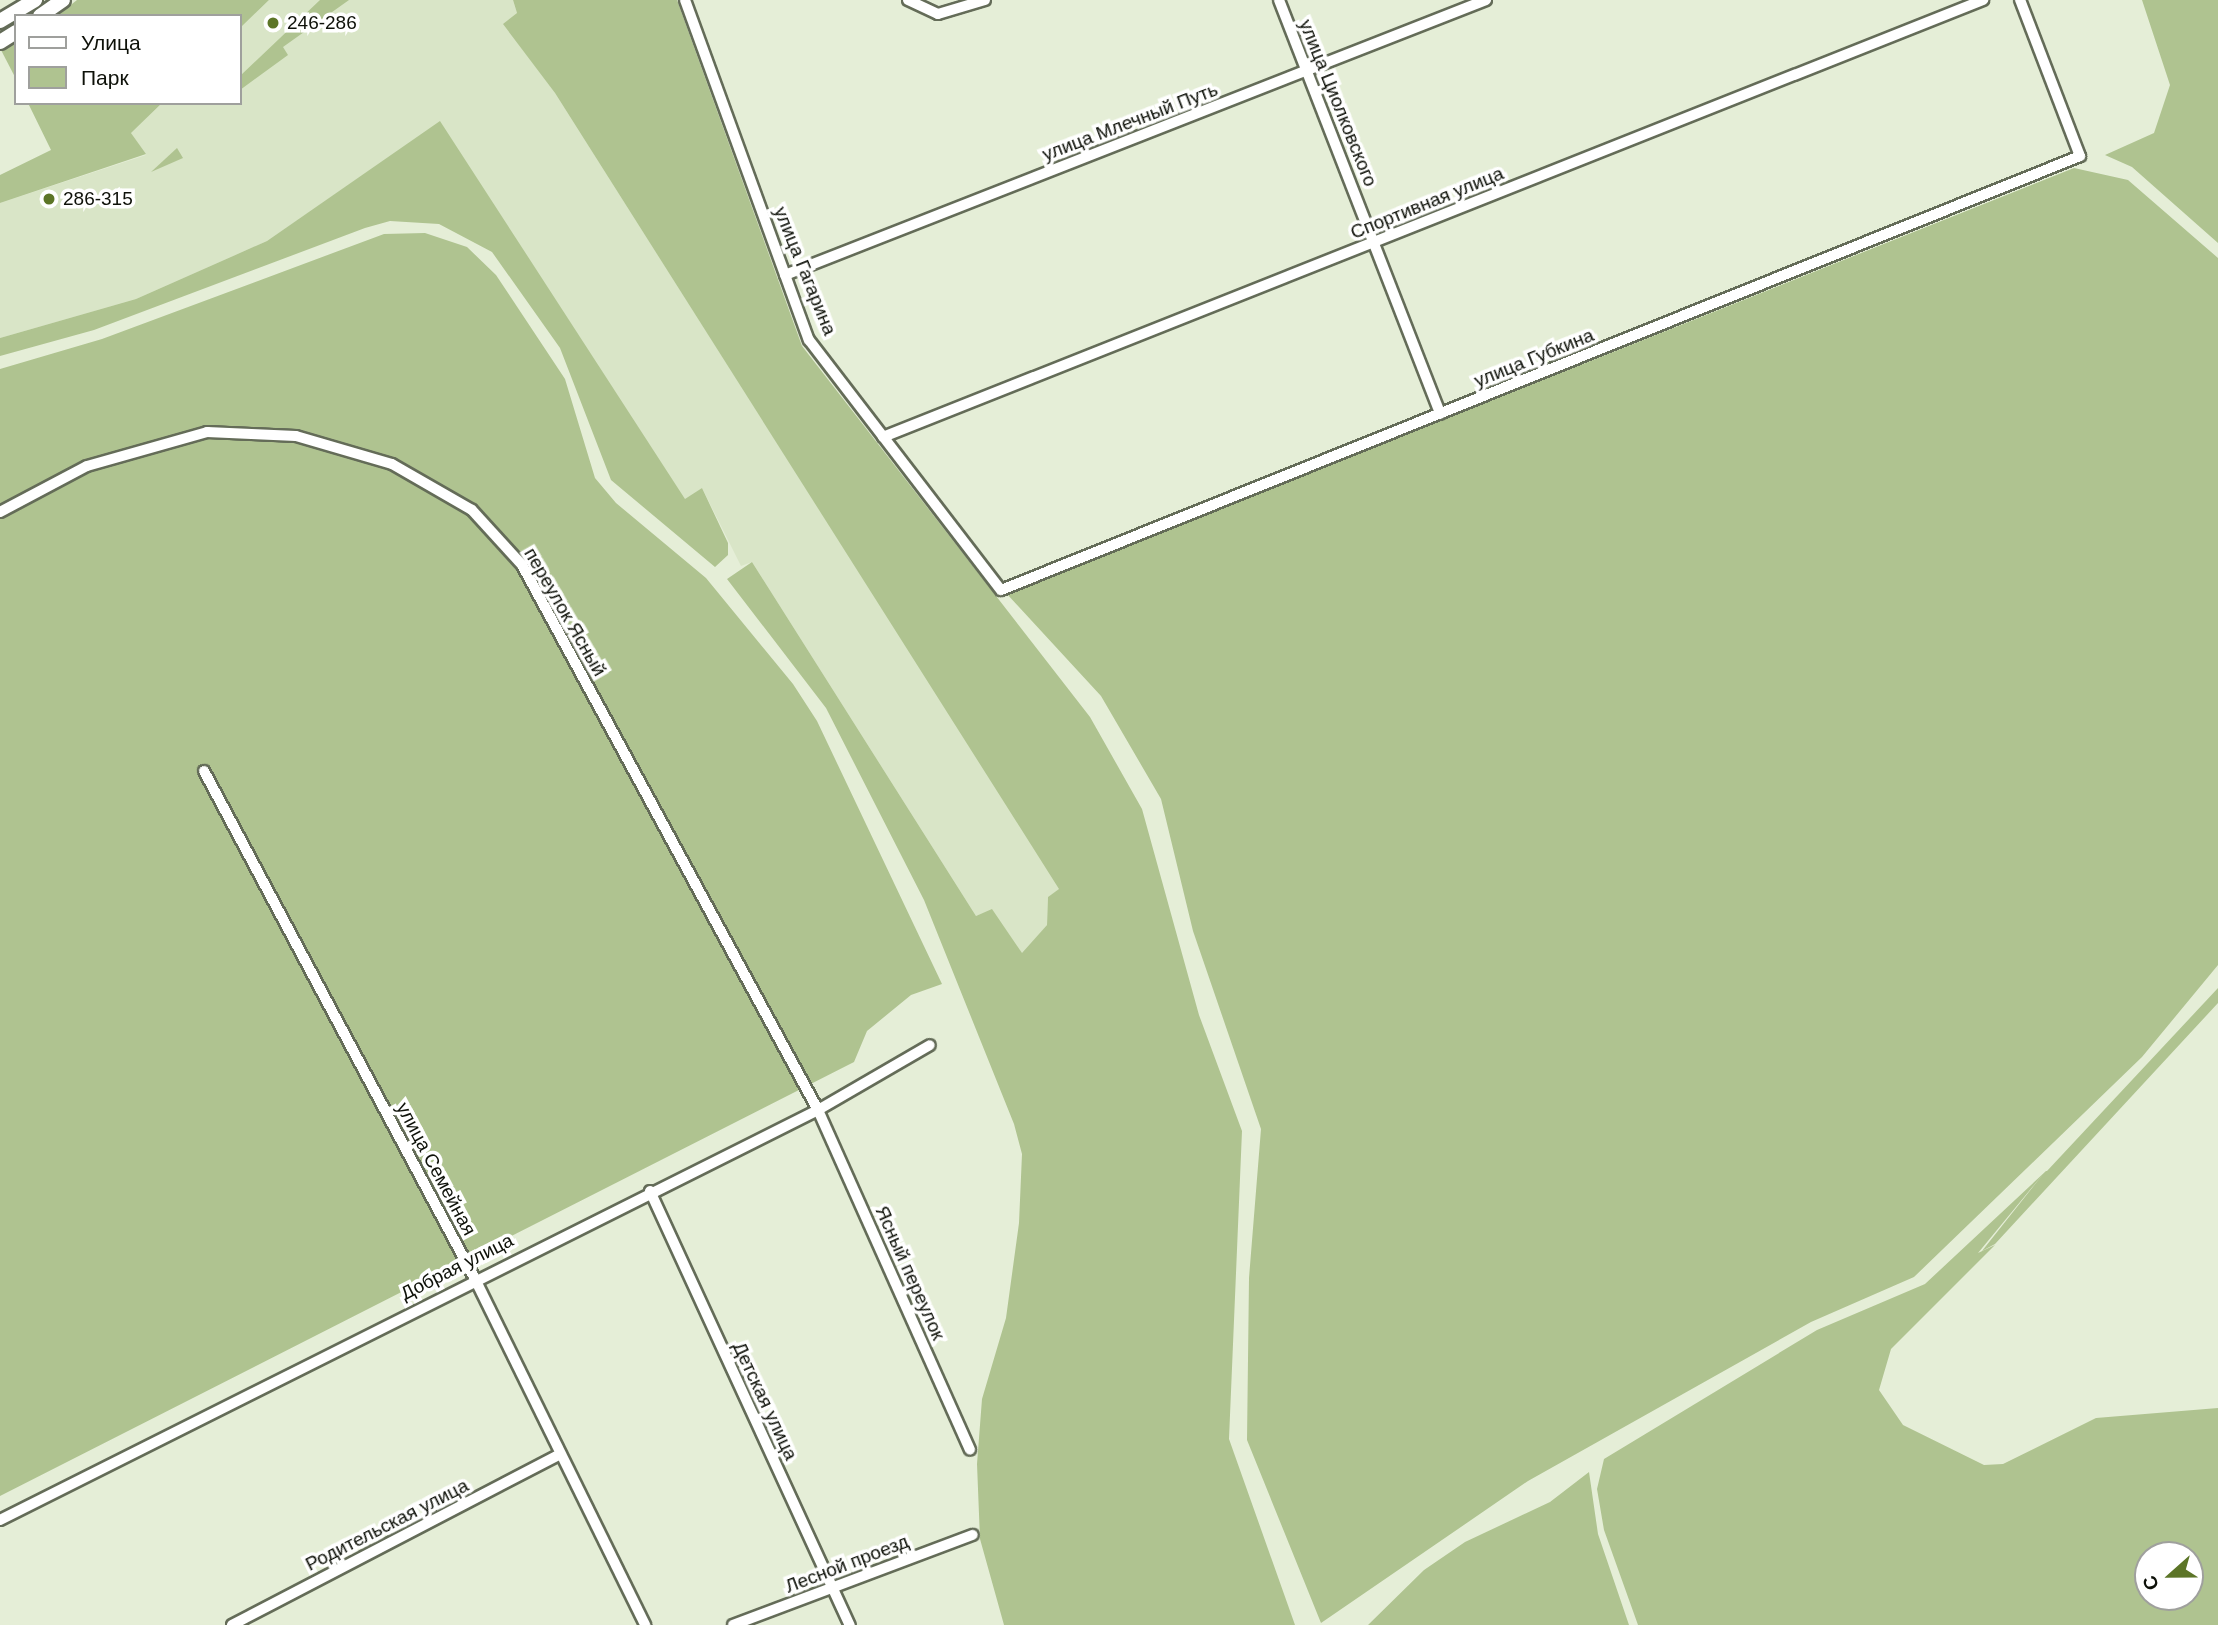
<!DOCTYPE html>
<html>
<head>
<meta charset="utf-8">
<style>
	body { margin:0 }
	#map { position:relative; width:2218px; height:1625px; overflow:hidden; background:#e5eed7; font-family:Arial,sans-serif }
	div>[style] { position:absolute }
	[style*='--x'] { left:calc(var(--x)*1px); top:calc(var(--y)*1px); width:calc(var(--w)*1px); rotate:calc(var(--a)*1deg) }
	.built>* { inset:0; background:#d9e5c7 }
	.green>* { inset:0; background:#afc390 }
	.roads { filter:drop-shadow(2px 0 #646c58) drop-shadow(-2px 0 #646c58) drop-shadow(0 2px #646c58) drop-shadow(0 -2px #646c58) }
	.minor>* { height:10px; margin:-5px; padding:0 5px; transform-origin:5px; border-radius:5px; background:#fff }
	.secondary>* { height:14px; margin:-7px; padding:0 7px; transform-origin:7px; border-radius:7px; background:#fff }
	.dots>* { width:19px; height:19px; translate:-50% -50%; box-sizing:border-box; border:4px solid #fff; border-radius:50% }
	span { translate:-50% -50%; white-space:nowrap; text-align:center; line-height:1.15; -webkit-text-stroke:7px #fff; paint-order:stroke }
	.poi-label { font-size:19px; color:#0e1109 }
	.left { translate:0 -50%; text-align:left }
	.street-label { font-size:19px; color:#0e1109 }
	.legend { position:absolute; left:14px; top:14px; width:228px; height:91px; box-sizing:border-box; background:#fff; border:2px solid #9fa09d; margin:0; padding:9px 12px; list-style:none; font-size:21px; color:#0e1109 }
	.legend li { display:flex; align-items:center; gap:14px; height:35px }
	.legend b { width:35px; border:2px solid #9fa09d }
	.north { position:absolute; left:2134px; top:1541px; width:70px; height:70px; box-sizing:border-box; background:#fff; border:2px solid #9fa09d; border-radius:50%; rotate:249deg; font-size:19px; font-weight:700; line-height:28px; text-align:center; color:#0e1109 }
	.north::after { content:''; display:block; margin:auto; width:24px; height:32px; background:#5c7527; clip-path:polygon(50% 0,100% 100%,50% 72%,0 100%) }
</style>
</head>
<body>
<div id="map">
	<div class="built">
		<div style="clip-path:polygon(269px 0,513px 0,517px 13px,504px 24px,555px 93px,1060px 889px,1048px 897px,1047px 925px,1022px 954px,992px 910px,976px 916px,752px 562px,741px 566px,702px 488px,685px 500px,440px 122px,267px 241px,136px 299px,0 338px,0 203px,146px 155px,131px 133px,162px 103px,240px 103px,240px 28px)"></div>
	</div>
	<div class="green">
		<div style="clip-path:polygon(77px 0,269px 0,240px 28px,240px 16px,57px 16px)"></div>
		<div style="clip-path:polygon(320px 0,349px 0,283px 47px,288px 55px,240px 90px,240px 76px)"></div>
		<div style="clip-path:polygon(513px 0,677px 0,802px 346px,1090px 717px,1142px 809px,1199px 1015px,1242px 1131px,1229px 1439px,1295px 1625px,1004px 1625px,980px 1539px,977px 1464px,982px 1399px,1006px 1318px,1019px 1223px,1022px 1154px,1014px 1124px,924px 900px,826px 708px,727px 579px,752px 562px,976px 916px,992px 909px,1022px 953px,1047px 925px,1048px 897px,1059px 889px,555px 93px,503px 24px,517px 13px)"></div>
		<div style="clip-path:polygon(2142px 0,2218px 0,2218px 243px,2132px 167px,2105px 155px,2154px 133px,2170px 85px)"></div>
		<div style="clip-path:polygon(16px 43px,16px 79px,1px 50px)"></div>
		<div style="clip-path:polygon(28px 103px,162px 103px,131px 133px,146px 154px,0 203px,0 175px,51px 150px)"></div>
		<div style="clip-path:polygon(440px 121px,685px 499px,702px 488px,728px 543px,728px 555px,715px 567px,611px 480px,560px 348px,492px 252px,439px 224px,390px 221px,365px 228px,94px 330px,0 356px,0 338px,136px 299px,267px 241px)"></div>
		<div style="clip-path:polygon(177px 148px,183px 158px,151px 172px)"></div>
		<div style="clip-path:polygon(2074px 168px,2128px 180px,2218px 258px,2218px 965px,2142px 1057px,1914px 1277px,1811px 1322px,1528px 1481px,1321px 1623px,1247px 1440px,1249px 1278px,1261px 1129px,1193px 931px,1161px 799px,1101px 696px,1007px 594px)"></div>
		<div style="clip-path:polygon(425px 233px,467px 247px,496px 275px,565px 379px,595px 478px,616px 503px,706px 578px,793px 684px,817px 721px,942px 984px,911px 995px,867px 1031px,854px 1062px,0 1496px,0 369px,102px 339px,384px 234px)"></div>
		<div style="clip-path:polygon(evenodd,2218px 988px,2218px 1003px,1995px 1244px,1982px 1251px,2044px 1173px,1978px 1253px,1995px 1245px,1891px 1349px,1879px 1390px,1903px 1425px,1984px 1465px,2003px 1464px,2096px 1418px,2218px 1408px,2218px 1625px,1638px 1625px,1604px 1530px,1597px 1489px,1604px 1459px,1817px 1330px,1925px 1284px,2046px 1171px,2047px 1171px,2218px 988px,2148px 1555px,2190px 1555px,2190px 1597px,2148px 1597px,2148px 1555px)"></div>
		<div style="clip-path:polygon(1589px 1472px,1598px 1534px,1629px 1625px,1368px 1625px,1424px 1570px,1465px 1542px,1550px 1502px)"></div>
	</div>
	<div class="roads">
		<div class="minor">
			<div style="--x:685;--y:0;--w:362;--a:70"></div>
			<div style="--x:809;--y:340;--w:315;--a:52.5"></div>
			<div style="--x:1001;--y:590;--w:1163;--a:-21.91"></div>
			<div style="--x:2080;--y:156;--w:167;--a:-111"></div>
			<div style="--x:908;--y:0;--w:33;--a:25"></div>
			<div style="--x:938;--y:14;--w:49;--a:-16.6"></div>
			<div style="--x:1279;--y:0;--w:444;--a:68.7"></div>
			<div style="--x:785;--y:275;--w:753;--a:-21.42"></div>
			<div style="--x:883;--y:437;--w:1184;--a:-21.67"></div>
			<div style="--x:0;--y:512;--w:98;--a:-27.9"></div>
			<div style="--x:87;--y:466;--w:125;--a:-15.8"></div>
			<div style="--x:207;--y:432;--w:89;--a:2.6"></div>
			<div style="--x:296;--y:436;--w:100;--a:16.3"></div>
			<div style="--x:392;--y:464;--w:92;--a:29.9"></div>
			<div style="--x:472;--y:510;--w:74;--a:47.7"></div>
			<div style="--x:522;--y:565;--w:620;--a:61.49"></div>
			<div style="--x:818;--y:1110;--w:372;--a:65.9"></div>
			<div style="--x:204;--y:771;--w:574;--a:61.92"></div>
			<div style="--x:474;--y:1277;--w:388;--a:63.8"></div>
			<div style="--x:650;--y:1191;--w:478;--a:65.3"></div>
			<div style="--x:0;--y:1520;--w:915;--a:-26.62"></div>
			<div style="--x:818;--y:1110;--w:129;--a:-30.1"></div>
			<div style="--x:232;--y:1625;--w:366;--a:-27.5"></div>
			<div style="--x:733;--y:1625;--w:256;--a:-20.6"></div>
		</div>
		<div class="secondary">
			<div style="--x:40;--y:16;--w:28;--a:-35"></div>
			<div style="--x:0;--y:21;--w:41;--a:-31"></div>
			<div style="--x:0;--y:42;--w:19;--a:-32"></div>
		</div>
	</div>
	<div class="dots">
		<div style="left:273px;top:23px;background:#5c7527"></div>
		<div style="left:49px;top:199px;background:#5c7527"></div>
	</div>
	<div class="poi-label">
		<span class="left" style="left:287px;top:23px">246-286</span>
		<span class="left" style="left:63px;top:199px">286-315</span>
	</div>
	<div class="street-label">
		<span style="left:1338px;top:103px;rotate:68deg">улица Циолковского</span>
		<span style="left:1130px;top:122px;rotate:-21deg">улица Млечный Путь</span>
		<span style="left:1427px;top:203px;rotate:-22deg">Спортивная улица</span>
		<span style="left:805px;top:271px;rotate:68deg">улица Гагарина</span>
		<span style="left:1534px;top:358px;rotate:-22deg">улица Губкина</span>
		<span style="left:565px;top:612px;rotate:60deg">переулок Ясный</span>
		<span style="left:436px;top:1169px;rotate:62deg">улица Семейная</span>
		<span style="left:457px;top:1267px;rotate:-27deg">Добрая улица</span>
		<span style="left:910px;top:1273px;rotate:66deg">Ясный переулок</span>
		<span style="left:765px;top:1401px;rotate:65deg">Детская улица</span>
		<span style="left:387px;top:1525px;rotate:-27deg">Родительская улица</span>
		<span style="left:847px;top:1564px;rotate:-21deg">Лесной проезд</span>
	</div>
	<ul class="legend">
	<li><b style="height:9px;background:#fff"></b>Улица</li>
	<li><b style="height:19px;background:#afc390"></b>Парк</li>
	</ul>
	<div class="north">С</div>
</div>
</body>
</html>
